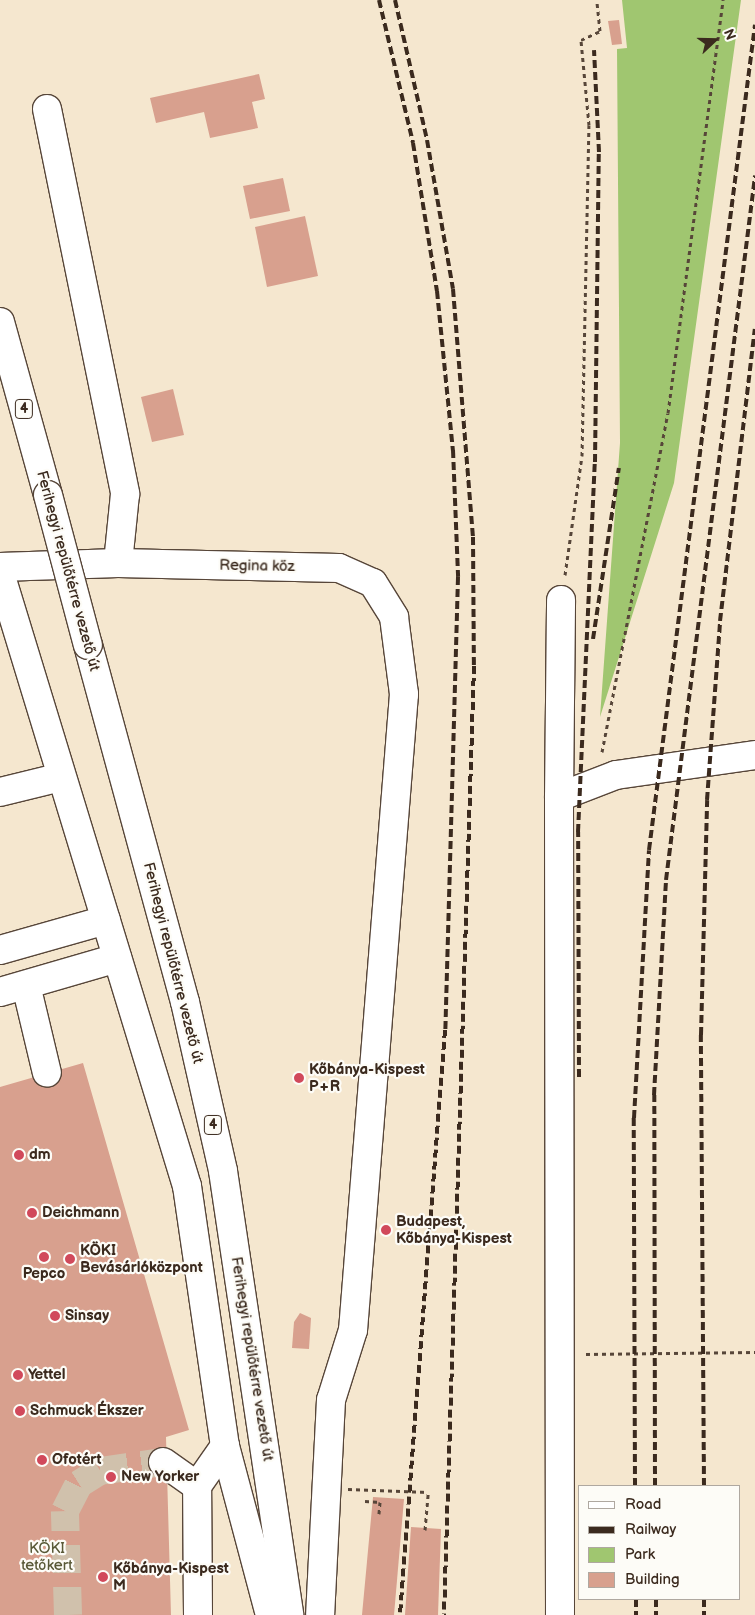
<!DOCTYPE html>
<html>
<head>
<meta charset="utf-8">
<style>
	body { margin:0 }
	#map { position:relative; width:755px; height:1615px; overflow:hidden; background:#f5e7cf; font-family:"Balsamiq Sans",sans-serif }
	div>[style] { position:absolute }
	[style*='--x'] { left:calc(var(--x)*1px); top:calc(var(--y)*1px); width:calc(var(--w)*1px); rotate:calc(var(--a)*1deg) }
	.green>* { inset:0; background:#a0c670 }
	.building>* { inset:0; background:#d8a08e }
	.minor-tunnel>* { height:28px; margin-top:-14px; transform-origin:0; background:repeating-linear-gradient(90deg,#d0c1ac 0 28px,transparent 0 42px) }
	.path>* { height:3px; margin-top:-1.5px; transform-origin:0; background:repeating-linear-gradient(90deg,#574639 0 4px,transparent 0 8px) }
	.roads { filter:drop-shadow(1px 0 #574639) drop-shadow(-1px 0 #574639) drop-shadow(0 1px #574639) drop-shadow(0 -1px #574639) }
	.minor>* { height:28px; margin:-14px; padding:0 14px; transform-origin:14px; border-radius:14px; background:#fff }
	.major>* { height:28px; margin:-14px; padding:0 14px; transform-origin:14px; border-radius:14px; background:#fff }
	.rail>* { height:4px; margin-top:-2px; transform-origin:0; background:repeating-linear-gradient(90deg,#3b2a1e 0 8px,transparent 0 12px) }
	.path-bridge>* { height:3px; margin-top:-1.5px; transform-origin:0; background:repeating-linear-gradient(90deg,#574639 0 4px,transparent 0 8px) }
	.bridges { filter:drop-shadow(1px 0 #574639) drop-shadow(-1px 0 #574639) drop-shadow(0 1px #574639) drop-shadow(0 -1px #574639) }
	.major-bridge>* { height:28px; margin:-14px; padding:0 14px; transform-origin:14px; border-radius:14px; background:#fff }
	.dots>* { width:14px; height:14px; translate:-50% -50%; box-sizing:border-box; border:2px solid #fdfcf7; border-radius:50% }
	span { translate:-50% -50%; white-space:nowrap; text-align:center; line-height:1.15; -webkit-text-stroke:4.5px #fdfcf7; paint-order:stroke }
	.shield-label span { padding:1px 4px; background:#fdfcf7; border:1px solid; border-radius:4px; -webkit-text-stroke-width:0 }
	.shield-label { font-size:14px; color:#3b2a1e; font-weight:700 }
	.street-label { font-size:15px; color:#3b2a1e }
	.poi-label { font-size:15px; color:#3b2a1e; font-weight:700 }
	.left { translate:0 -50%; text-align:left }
	.park-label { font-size:15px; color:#595937 }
	.legend { position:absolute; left:578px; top:1485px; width:162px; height:115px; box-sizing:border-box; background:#fdfcf7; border:1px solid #afa8a0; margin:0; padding:6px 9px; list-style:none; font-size:15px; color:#3b2a1e }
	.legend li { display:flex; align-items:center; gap:10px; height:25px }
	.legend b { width:25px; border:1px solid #afa8a0 }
	.north { position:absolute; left:690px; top:15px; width:50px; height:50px; -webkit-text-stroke:4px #fdfcf7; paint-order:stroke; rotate:69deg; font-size:14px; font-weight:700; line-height:20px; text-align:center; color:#3b2a1e }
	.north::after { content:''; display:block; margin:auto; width:18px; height:22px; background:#3b2a1e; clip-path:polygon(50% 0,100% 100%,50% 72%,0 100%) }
</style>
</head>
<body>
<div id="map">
	<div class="green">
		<div style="clip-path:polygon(622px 0,741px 0,674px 483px,600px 717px,620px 443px,617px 49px,627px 48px)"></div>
	</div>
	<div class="building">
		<div style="clip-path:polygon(619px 20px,622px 44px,612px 45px,608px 21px)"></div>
		<div style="clip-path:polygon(259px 74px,265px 99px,252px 102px,258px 128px,210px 138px,204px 112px,156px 123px,150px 98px)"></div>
		<div style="clip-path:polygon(283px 178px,290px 211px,250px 219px,243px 186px)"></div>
		<div style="clip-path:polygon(305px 216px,318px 276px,267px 287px,255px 227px)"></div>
		<div style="clip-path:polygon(173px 389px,184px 435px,152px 442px,141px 397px)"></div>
		<div style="clip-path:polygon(83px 1063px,189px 1430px,166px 1437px,171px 1615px,0 1615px,0 1087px)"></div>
		<div style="clip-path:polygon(300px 1313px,311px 1318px,309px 1349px,292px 1348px,294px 1322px)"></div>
		<div style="clip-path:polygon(373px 1497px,404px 1499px,394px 1615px,362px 1615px)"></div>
		<div style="clip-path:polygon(411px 1527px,441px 1529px,438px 1615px,405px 1615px)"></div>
	</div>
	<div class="minor-tunnel">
		<div style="--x:68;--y:1615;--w:104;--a:-91.7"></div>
		<div style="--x:65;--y:1511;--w:30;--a:-63"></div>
		<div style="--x:79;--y:1484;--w:25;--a:-32"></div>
		<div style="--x:100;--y:1471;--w:64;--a:-8.1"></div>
	</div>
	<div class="path">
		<div style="--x:565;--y:575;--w:120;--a:-81.9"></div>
		<div style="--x:582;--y:456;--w:331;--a:-88.8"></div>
		<div style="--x:589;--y:125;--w:85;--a:-95.4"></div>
		<div style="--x:581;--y:40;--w:21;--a:-25"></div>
		<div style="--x:600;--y:31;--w:31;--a:-96"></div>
		<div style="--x:602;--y:752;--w:345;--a:-79"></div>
		<div style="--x:668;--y:413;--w:417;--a:-82.4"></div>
		<div style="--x:586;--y:1354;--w:169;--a:-0.7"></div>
		<div style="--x:365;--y:1501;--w:15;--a:4"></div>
		<div style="--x:380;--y:1502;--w:12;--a:95"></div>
		<div style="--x:425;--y:1530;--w:38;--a:-85"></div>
	</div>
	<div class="roads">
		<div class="minor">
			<div style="--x:47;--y:109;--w:393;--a:78.5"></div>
			<div style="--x:125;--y:494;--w:69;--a:95.8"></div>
			<div style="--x:0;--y:567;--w:118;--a:-1.9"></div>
			<div style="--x:118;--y:563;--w:221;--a:1.3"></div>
			<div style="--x:339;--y:568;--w:37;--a:24"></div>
			<div style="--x:373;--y:583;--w:40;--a:58"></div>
			<div style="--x:394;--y:617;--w:78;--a:82.6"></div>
			<div style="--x:404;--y:694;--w:638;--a:94.58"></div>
			<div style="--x:353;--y:1330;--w:73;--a:107.4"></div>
			<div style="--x:331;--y:1400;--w:215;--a:92.9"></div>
			<div style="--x:0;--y:573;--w:641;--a:73.04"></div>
			<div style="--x:187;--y:1186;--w:263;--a:81.7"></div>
			<div style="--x:225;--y:1446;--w:175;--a:75.1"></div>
			<div style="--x:0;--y:792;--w:63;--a:-13.8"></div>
			<div style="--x:559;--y:797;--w:197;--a:-89.4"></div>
			<div style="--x:0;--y:950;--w:110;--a:-15.8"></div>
			<div style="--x:26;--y:985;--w:90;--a:76.6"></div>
			<div style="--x:0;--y:992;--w:122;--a:-16.2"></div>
			<div style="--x:163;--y:1462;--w:42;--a:35.2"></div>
			<div style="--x:198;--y:1615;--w:129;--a:-90.4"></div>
			<div style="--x:197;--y:1486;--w:49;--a:-55"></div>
			<div style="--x:560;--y:1615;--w:818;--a:-90.07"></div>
			<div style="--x:559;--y:797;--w:61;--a:-21.1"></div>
			<div style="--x:616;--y:775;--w:140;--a:-8.2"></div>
		</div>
		<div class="major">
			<div style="--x:0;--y:322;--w:180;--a:74.5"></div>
			<div style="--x:88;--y:645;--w:370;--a:74.8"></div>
			<div style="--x:185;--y:1002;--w:173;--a:77.3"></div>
			<div style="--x:223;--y:1171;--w:449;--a:81.5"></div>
		</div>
	</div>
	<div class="rail">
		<div style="--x:379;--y:0;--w:147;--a:76.6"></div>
		<div style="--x:413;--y:143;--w:150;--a:80.8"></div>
		<div style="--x:437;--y:291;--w:160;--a:84.3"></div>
		<div style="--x:453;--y:450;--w:127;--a:87.7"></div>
		<div style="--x:458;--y:577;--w:453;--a:91.6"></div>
		<div style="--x:445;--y:1030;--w:587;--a:94.4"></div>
		<div style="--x:395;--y:0;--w:144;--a:77.1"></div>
		<div style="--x:427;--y:140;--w:151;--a:80.1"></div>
		<div style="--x:453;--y:289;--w:249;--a:85.4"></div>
		<div style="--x:473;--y:537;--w:129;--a:89.6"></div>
		<div style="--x:474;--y:666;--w:949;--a:91.81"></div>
		<div style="--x:593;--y:639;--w:173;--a:-81.4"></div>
		<div style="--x:579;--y:1077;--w:245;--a:-90.2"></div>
		<div style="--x:578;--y:832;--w:370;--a:-87.4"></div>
		<div style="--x:595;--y:462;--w:310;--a:-89.3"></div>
		<div style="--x:599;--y:152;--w:102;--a:-92.8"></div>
		<div style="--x:635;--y:1486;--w:368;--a:-90.2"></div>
		<div style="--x:634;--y:1118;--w:268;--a:-86.8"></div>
		<div style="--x:649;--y:850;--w:832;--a:-82.68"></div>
		<div style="--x:655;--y:1486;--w:391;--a:-90.1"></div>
		<div style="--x:654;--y:1095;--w:215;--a:-86.8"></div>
		<div style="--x:666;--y:880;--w:710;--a:-82.79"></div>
		<div style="--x:704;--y:1486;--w:451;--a:-90.4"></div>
		<div style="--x:701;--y:1035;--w:235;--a:-88.5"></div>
		<div style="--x:707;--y:800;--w:179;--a:-85.8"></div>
		<div style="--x:720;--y:621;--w:294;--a:-83.2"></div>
		<div style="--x:636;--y:1599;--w:16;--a:90"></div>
		<div style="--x:656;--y:1599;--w:16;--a:90"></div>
		<div style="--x:704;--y:1599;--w:16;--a:90"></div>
	</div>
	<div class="path-bridge">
		<div style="--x:348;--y:1489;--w:80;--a:2.1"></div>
	</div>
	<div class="bridges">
		<div class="major-bridge">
			<div style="--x:48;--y:495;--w:155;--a:75.1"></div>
		</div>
	</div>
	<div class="dots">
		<div style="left:299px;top:1078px;background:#d1495b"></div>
		<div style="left:19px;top:1155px;background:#d1495b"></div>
		<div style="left:32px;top:1213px;background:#d1495b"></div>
		<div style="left:386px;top:1230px;background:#d1495b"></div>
		<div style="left:44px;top:1257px;background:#d1495b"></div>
		<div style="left:70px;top:1259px;background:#d1495b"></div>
		<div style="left:55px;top:1316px;background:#d1495b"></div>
		<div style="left:18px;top:1375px;background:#d1495b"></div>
		<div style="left:20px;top:1411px;background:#d1495b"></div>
		<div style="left:42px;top:1460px;background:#d1495b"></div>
		<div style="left:111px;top:1477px;background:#d1495b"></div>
		<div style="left:103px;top:1577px;background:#d1495b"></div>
	</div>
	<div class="shield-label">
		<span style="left:24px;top:409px">4</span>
		<span style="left:213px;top:1125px">4</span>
	</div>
	<div class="street-label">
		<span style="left:257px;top:566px;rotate:1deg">Regina köz</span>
		<span style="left:68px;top:571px;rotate:75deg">Ferihegyi repülőtérre vezető út</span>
		<span style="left:173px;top:963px;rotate:76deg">Ferihegyi repülőtérre vezető út</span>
		<span style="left:252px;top:1359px;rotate:81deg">Ferihegyi repülőtérre vezető út</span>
	</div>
	<div class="poi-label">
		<span class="left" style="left:309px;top:1078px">Kőbánya-Kispest<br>P+R</span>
		<span class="left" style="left:29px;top:1155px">dm</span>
		<span class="left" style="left:42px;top:1213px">Deichmann</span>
		<span class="left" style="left:396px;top:1230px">Budapest,<br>Kőbánya-Kispest</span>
		<span class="left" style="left:80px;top:1259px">KÖKI<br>Bevásárlóközpont</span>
		<span style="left:44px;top:1274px">Pepco</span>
		<span class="left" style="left:65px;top:1316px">Sinsay</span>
		<span class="left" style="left:28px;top:1375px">Yettel</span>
		<span class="left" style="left:30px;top:1411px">Schmuck Ékszer</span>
		<span class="left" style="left:52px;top:1460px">Ofotért</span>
		<span class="left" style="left:121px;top:1477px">New Yorker</span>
		<span class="left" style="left:113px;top:1577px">Kőbánya-Kispest<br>M</span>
	</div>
	<div class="park-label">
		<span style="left:47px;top:1557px">KÖKI<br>tetőkert</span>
	</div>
	<ul class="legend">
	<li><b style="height:6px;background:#fff"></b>Road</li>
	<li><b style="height:6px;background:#3b2a1e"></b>Railway</li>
	<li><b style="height:14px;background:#a0c670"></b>Park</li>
	<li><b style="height:14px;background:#d8a08e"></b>Building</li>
	</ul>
	<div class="north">N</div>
</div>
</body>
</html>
